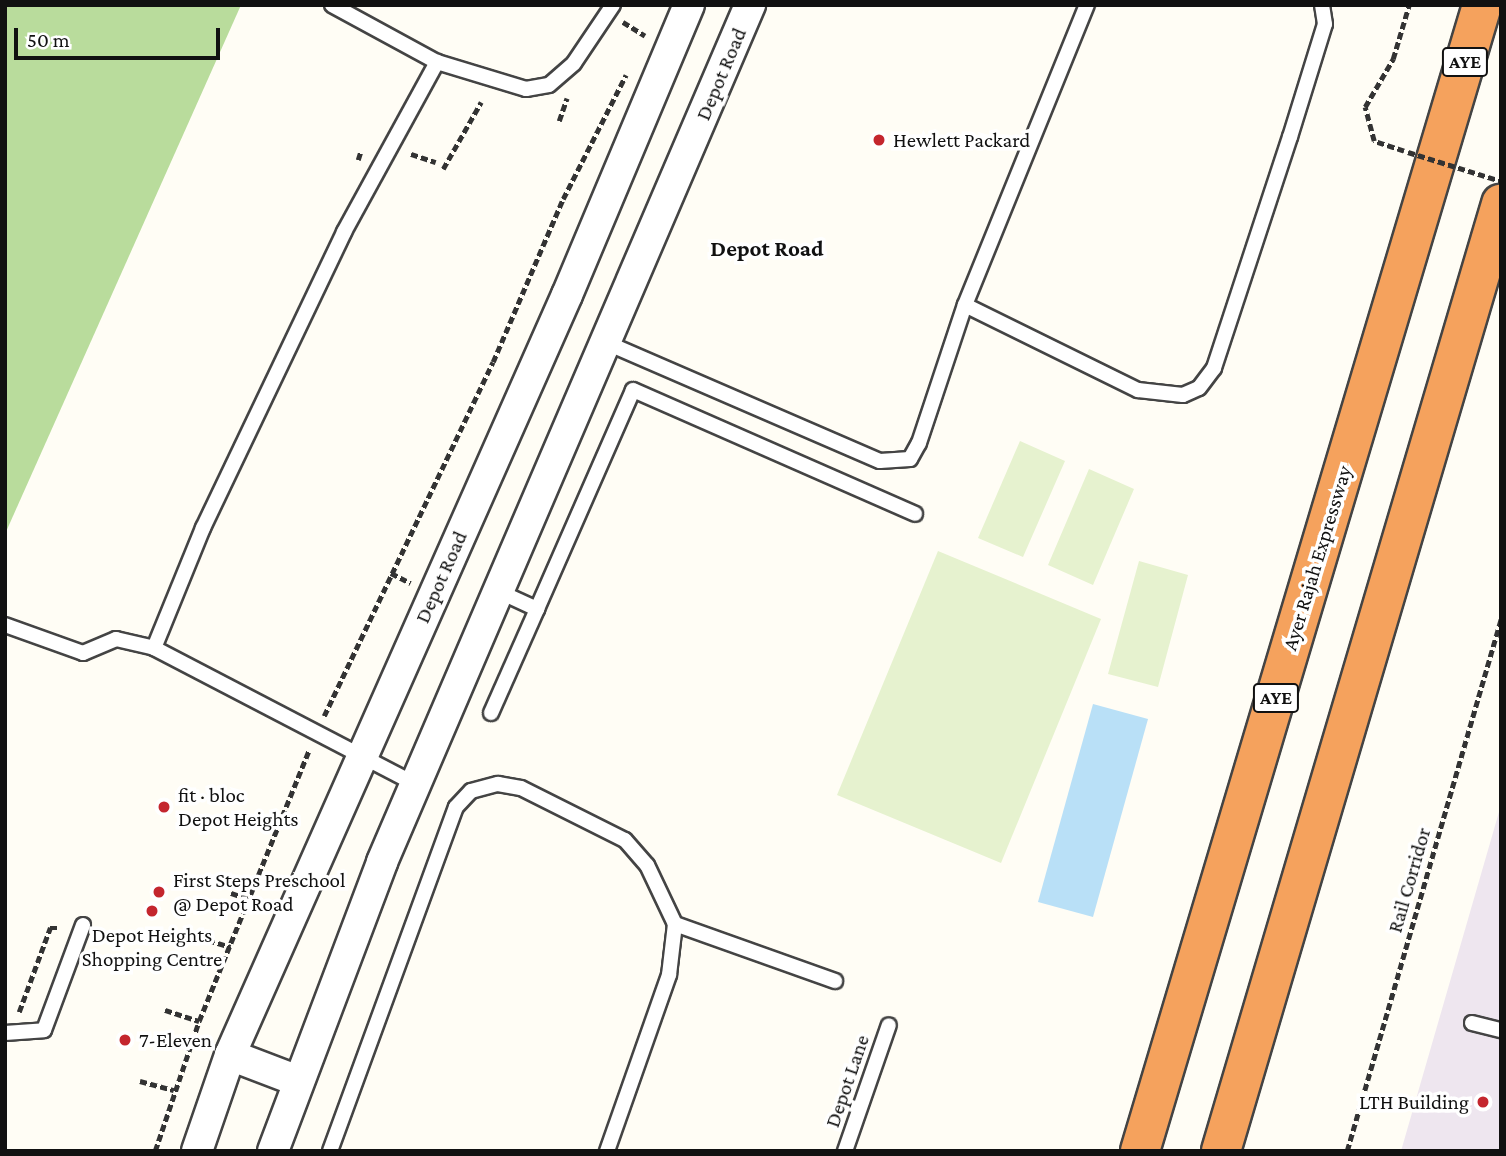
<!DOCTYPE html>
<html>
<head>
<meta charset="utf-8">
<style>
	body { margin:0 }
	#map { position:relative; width:1506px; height:1156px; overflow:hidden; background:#fffdf5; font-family:"Crimson Pro",serif }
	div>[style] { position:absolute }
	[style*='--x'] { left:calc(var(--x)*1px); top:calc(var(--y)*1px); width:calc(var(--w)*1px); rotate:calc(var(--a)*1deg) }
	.industrial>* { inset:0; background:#eee6ef }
	.forest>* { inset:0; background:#b9dc9c }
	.pitch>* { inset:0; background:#e6f2cf }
	.water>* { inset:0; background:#b9e0f7 }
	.path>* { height:4.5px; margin-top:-2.25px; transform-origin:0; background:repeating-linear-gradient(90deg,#333 0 7px,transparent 0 10.5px) }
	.roads { filter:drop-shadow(2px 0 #444) drop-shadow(-2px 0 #444) drop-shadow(0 2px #444) drop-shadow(0 -2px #444) }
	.lane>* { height:14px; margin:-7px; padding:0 7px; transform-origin:7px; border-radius:7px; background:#fff }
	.street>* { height:30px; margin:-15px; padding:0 15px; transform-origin:15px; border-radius:15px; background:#fff }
	.highway>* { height:38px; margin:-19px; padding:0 19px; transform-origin:19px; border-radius:19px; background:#f5a25d }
	.path-bridge>* { height:4.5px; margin-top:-2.25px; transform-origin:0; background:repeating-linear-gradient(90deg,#333 0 7px,transparent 0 10.5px) }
	.dots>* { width:19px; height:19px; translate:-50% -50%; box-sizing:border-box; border:4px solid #fff; border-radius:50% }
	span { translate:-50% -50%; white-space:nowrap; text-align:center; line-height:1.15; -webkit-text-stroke:7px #fff; paint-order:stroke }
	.shield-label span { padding:2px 5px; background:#fff; border:2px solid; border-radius:5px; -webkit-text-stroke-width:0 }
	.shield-label { font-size:19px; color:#111; font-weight:700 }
	.street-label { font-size:21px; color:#111 }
	.poi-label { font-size:21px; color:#111 }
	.left { translate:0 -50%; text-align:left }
	.right { translate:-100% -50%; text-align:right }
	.neighbourhood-label { font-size:23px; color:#111; font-weight:700 }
	.frame { position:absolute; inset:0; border:7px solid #111; pointer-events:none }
	.scale { position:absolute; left:14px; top:28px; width:206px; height:32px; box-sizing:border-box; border:4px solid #111; border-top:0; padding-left:9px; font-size:21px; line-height:24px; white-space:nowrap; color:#111; -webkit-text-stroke:5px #fff; paint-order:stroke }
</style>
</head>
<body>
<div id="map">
	<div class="industrial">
		<div style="clip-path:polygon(1501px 805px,1501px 1151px,1401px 1151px)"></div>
	</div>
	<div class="forest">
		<div style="clip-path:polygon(5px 5px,241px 5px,5px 534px)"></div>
	</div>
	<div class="pitch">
		<div style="clip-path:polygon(1020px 441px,1065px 461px,1023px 557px,978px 538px)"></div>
		<div style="clip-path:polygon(1089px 469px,1134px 489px,1093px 585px,1048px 565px)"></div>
		<div style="clip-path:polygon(938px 551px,1101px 619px,1001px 863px,837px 795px)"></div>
		<div style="clip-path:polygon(1139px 561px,1188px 575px,1158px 687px,1108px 674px)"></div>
	</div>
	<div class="water">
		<div style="clip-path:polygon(1093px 704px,1148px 719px,1093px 917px,1038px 902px)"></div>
	</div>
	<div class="path">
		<div style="--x:623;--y:22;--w:26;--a:32"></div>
		<div style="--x:559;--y:121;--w:24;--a:-71"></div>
		<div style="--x:1404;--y:151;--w:32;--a:-162"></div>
		<div style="--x:1374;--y:141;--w:35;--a:-105"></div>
		<div style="--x:1365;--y:107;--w:56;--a:-59.7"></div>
		<div style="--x:1393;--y:59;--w:56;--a:-73.5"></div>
		<div style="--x:411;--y:154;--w:26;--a:18"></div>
		<div style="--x:358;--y:160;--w:10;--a:-73"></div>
		<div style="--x:443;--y:169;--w:77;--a:-60.4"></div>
		<div style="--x:391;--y:573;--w:22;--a:27"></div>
		<div style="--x:324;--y:716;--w:392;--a:-64.5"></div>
		<div style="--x:493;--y:362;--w:177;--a:-66.8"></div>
		<div style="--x:563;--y:199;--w:139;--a:-63.1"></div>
		<div style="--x:231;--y:893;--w:21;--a:19"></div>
		<div style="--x:198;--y:937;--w:34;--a:17"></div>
		<div style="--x:165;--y:1010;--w:36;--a:18"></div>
		<div style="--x:19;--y:1012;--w:90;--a:-69.7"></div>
		<div style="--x:50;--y:928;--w:10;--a:0"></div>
		<div style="--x:140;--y:1081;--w:35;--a:15"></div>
		<div style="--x:155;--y:1151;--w:137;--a:-71.3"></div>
		<div style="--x:199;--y:1021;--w:292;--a:-67.9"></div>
		<div style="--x:1347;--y:1151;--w:554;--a:-73.86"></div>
	</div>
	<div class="roads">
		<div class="lane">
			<div style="--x:332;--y:5;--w:119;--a:28.5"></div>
			<div style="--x:437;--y:62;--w:93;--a:16.9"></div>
			<div style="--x:526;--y:89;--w:23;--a:-10"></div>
			<div style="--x:549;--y:85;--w:33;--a:-41"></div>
			<div style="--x:574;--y:63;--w:70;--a:-56.1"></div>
			<div style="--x:965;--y:305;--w:193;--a:26.2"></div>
			<div style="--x:1138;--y:390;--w:45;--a:6.3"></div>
			<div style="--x:1183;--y:395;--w:17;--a:-24"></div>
			<div style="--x:1199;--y:388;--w:25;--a:-53"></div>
			<div style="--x:1214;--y:368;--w:243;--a:-71.8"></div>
			<div style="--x:1290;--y:137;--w:118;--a:-72.8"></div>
			<div style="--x:1325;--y:24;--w:19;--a:-99"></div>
			<div style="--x:607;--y:343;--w:297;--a:23.4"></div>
			<div style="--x:880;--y:461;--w:30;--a:-4"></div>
			<div style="--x:910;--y:459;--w:18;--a:-61"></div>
			<div style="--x:919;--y:443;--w:145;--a:-71.6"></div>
			<div style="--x:965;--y:305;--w:324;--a:-67.9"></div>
			<div style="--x:500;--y:592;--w:41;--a:24.7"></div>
			<div style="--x:537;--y:609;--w:239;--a:-66.3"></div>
			<div style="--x:633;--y:390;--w:308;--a:23.7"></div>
			<div style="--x:5;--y:625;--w:83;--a:19.7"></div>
			<div style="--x:83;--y:653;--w:36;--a:-23"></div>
			<div style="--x:116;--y:639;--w:39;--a:13"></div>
			<div style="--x:154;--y:648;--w:297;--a:27.5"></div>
			<div style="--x:154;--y:648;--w:130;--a:-67.8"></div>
			<div style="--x:203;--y:528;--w:328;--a:-64.5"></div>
			<div style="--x:344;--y:232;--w:194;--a:-61.3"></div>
			<div style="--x:491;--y:713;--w:114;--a:-66.1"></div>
			<div style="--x:675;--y:924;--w:170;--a:19.6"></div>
			<div style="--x:1472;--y:1023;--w:30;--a:14"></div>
			<div style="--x:5;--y:1033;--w:39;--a:-4"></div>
			<div style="--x:44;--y:1030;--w:112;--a:-69.6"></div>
			<div style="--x:330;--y:1151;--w:366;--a:-69.9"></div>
			<div style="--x:456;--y:807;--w:22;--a:-47"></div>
			<div style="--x:471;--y:791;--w:28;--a:-15"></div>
			<div style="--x:498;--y:784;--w:23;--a:10"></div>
			<div style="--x:521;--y:788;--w:116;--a:26.6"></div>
			<div style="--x:625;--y:840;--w:33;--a:49"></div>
			<div style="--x:647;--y:865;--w:65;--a:64.6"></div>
			<div style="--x:675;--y:924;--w:51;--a:96.7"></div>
			<div style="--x:669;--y:975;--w:187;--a:109.4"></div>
			<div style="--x:845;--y:1151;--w:133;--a:-70.8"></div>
		</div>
		<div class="street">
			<div style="--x:230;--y:1055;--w:73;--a:20.9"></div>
			<div style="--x:197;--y:1151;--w:102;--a:-71"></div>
			<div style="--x:230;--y:1055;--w:831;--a:-66.09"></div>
			<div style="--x:567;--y:295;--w:315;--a:-67.2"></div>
			<div style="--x:273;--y:1151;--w:309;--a:-69.3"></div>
			<div style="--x:382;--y:862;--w:933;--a:-66.76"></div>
		</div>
		<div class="highway">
			<div style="--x:1140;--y:1151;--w:1196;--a:-73.38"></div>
			<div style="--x:1221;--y:1151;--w:988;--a:-73.53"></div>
		</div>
	</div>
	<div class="path-bridge">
		<div style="--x:1408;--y:152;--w:97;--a:17.3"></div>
	</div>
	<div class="dots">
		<div style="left:879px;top:140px;background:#c4262e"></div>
		<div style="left:164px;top:807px;background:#c4262e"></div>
		<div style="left:159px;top:892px;background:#c4262e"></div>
		<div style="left:152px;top:911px;background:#c4262e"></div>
		<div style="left:125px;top:1040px;background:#c4262e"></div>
		<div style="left:1483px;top:1102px;background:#c4262e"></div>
	</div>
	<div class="shield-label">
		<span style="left:1465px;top:62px">AYE</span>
		<span style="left:1276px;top:698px">AYE</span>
	</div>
	<div class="street-label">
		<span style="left:721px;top:74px;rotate:-67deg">Depot Road</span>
		<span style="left:1317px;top:558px;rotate:-73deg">Ayer Rajah Expressway</span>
		<span style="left:441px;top:577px;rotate:-66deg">Depot Road</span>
		<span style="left:1409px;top:880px;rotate:-74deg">Rail Corridor</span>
		<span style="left:847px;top:1081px;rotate:-71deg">Depot Lane</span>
	</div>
	<div class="poi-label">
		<span class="left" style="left:893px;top:140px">Hewlett Packard</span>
		<span class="left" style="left:178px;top:807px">fit · bloc<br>Depot Heights</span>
		<span class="left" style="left:173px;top:892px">First Steps Preschool<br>@ Depot Road</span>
		<span style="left:152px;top:947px">Depot Heights<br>Shopping Centre</span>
		<span class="left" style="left:139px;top:1040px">7-Eleven</span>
		<span class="right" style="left:1469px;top:1102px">LTH Building</span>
	</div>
	<div class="neighbourhood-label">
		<span style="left:767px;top:248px">Depot Road</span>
	</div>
	<div class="frame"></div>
	<div class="scale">50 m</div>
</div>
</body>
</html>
